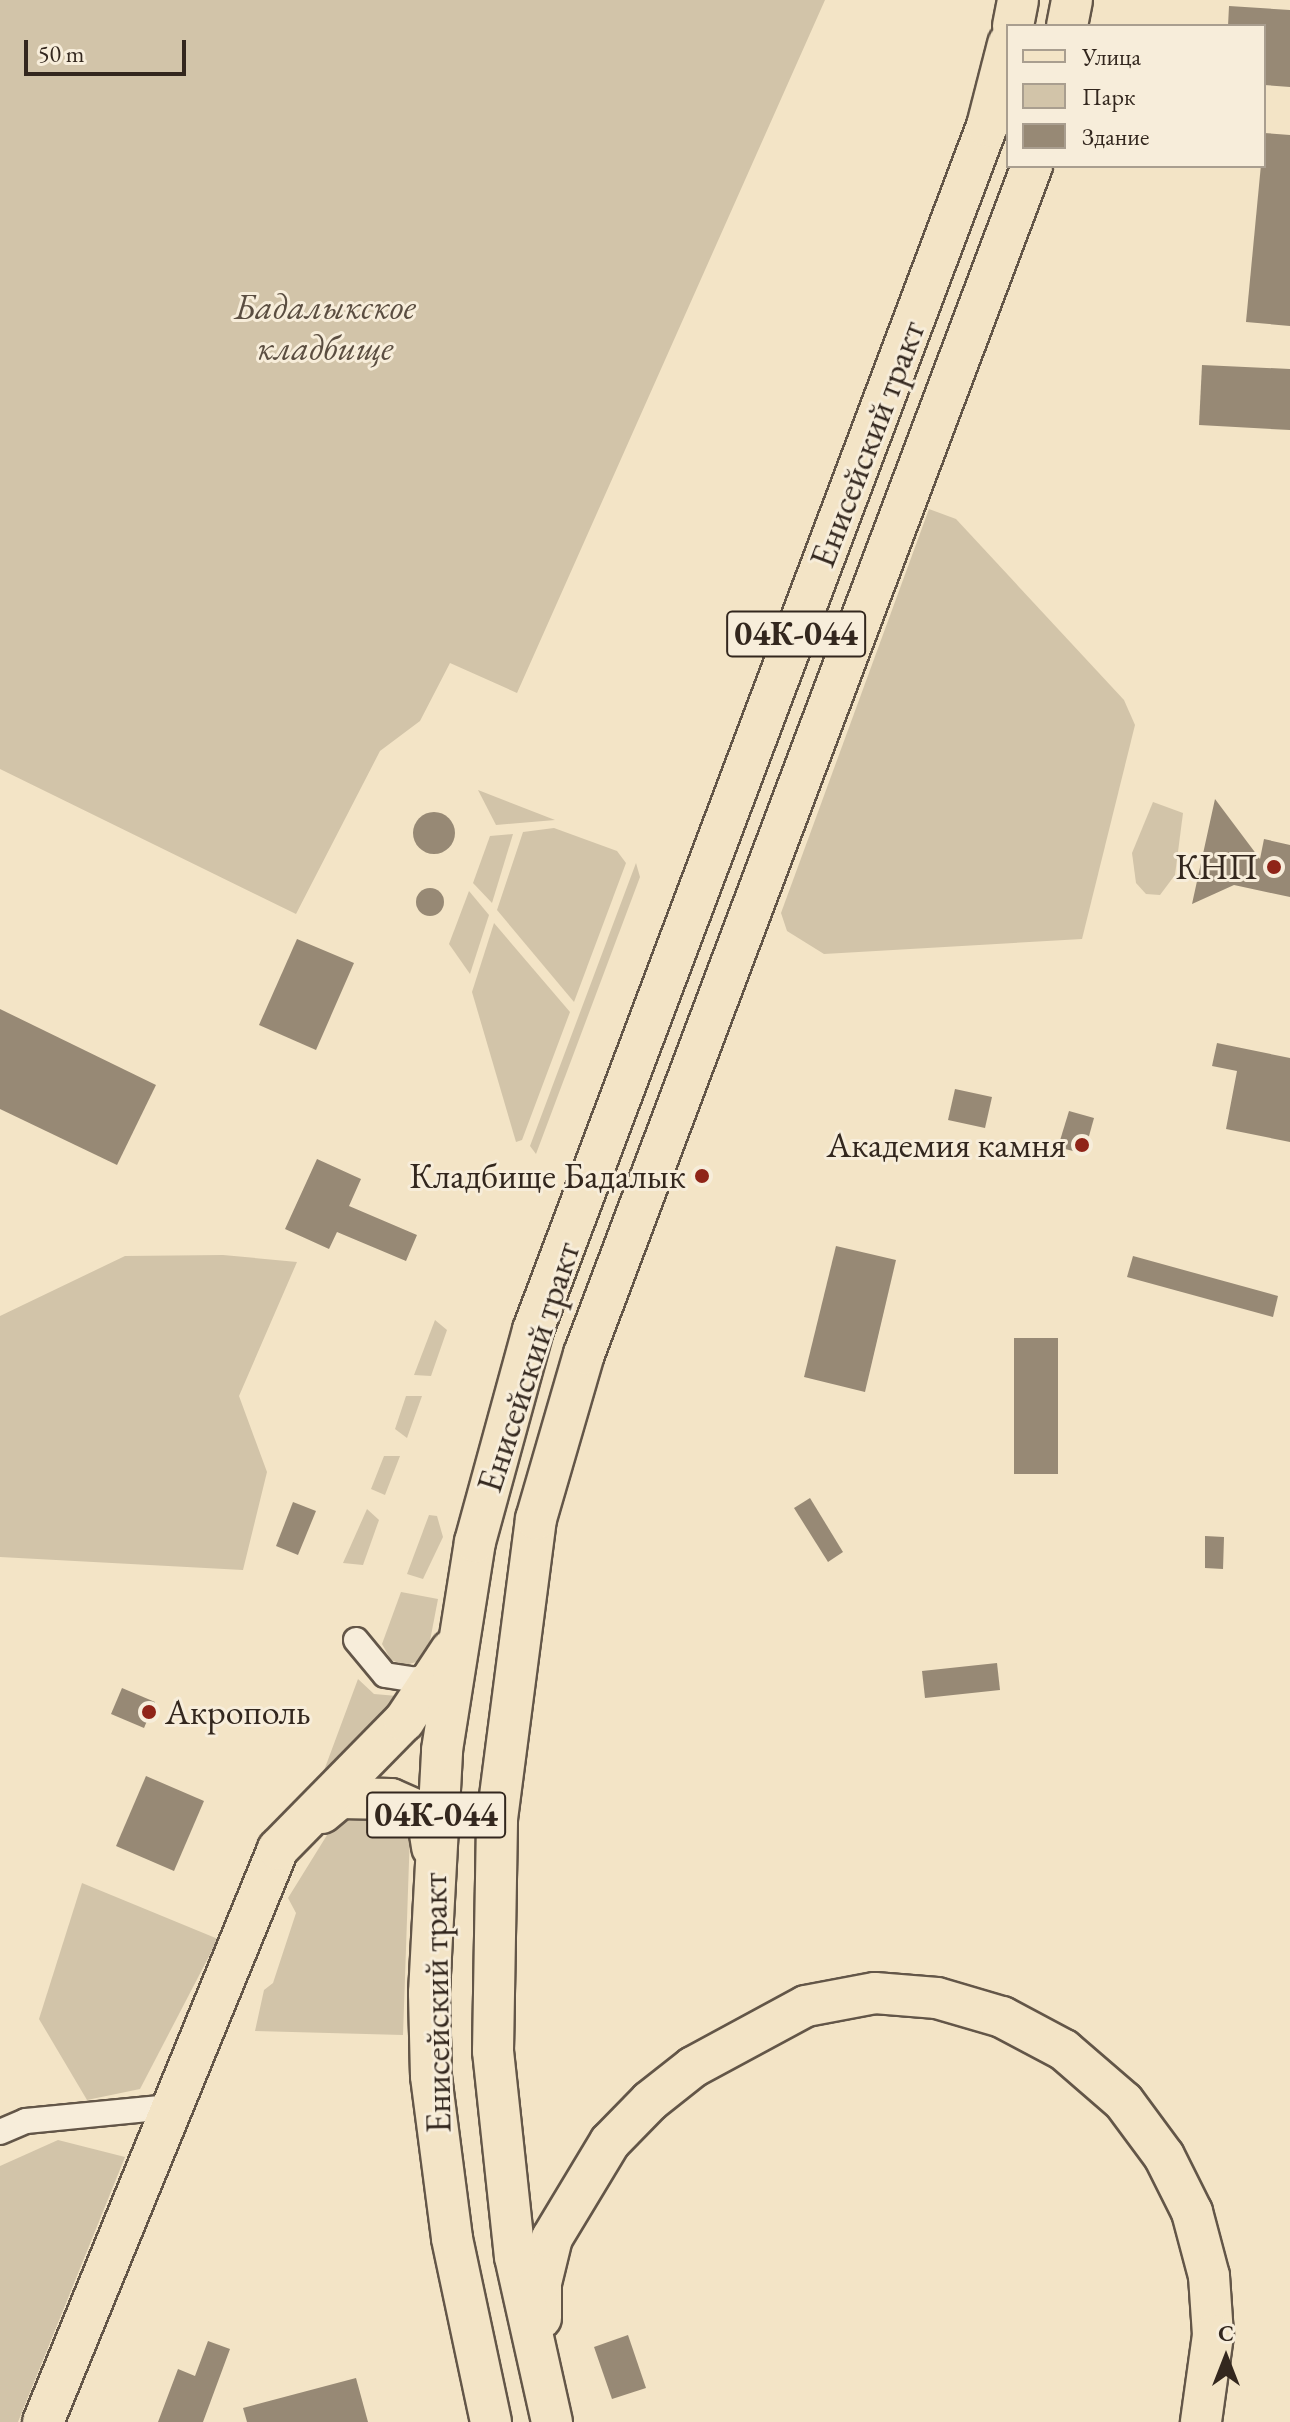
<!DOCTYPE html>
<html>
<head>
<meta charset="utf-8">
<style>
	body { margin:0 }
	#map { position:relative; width:1290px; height:2422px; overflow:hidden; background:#f3e4c6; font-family:"EB Garamond",serif }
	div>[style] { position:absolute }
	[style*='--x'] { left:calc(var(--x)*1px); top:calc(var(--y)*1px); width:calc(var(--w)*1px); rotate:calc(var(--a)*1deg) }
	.green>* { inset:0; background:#d2c4a9 }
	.building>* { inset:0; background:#978975 }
	.round { border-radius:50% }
	.roads { filter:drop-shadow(2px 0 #635648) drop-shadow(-2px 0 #635648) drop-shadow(0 2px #635648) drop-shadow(0 -2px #635648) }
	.street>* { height:24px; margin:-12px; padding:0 12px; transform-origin:12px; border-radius:12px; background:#f7edda }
	.primary>* { height:40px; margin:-20px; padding:0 20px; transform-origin:20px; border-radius:20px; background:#f3e4c6 }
	.dots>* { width:22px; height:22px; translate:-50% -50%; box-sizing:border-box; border:4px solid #f7edda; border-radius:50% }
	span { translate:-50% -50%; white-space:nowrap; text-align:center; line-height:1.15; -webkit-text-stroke:6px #f7edda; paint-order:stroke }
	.shield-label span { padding:2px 6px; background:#f7edda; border:2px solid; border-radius:6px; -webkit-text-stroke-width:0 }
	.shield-label { font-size:34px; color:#33271e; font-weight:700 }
	.park-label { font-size:36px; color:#5b4e41; font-style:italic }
	.street-label { font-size:36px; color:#33271e }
	.poi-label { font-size:36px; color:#33271e }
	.right { translate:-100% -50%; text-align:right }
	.left { translate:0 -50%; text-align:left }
	.legend { position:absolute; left:1006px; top:24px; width:260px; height:144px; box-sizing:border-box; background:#f7edda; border:2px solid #a99e8f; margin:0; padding:10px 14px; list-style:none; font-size:24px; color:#33271e }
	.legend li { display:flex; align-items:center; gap:16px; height:40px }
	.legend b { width:40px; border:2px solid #a99e8f }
	.north { position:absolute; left:1186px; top:2318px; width:80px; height:80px; -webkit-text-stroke:6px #f7edda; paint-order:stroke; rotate:0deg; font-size:22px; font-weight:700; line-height:32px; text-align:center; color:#33271e }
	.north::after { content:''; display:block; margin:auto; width:28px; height:36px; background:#33271e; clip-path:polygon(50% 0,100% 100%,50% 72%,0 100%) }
	.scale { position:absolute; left:24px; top:40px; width:162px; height:36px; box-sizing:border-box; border:4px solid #33271e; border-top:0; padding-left:10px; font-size:24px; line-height:28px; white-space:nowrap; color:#33271e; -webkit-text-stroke:6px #f7edda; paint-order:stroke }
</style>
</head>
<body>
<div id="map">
	<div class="green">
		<div style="clip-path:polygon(0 0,825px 0,517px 693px,450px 663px,420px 721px,380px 751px,296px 914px,0 769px)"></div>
		<div style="clip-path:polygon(929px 509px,956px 519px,1124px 700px,1135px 725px,1082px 939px,824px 954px,787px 931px,781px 913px)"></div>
		<div style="clip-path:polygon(478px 790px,555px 820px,496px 825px)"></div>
		<div style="clip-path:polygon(1153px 802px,1183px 813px,1175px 875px,1160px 895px,1146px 894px,1136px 883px,1132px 853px)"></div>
		<div style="clip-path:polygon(554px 828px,617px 851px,626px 863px,574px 1002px,497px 910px,523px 832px)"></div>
		<div style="clip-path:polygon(513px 834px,492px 903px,473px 883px,490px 836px)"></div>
		<div style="clip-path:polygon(636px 863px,640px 877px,536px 1154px,530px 1146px)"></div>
		<div style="clip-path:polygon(469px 891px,489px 915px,470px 974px,449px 944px)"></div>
		<div style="clip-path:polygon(494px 923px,570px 1012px,522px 1140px,516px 1142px,472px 992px)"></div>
		<div style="clip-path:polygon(223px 1255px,297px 1262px,239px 1396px,267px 1472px,243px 1570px,0 1557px,0 1316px,125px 1256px)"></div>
		<div style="clip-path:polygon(435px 1320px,447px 1330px,431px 1376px,414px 1375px)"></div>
		<div style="clip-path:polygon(406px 1396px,422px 1396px,407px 1438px,395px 1429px)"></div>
		<div style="clip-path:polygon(384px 1456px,400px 1456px,385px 1495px,371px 1489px)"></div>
		<div style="clip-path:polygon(367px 1509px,379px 1520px,363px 1565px,343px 1563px)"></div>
		<div style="clip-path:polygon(429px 1515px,437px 1516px,443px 1537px,423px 1579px,407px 1574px)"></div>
		<div style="clip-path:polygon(401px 1592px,438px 1599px,429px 1646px,420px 1661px,405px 1665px,391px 1660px,382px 1644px)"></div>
		<div style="clip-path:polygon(358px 1679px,374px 1694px,397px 1696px,393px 1706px,319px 1784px)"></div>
		<div style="clip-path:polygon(363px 1814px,387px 1814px,410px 1833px,403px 2035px,255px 2031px,264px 1990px,273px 1983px,296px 1913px,288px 1898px,332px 1827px)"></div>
		<div style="clip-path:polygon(82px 1883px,218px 1939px,140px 2089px,87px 2100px,39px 2019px)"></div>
		<div style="clip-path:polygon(58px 2140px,125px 2157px,18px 2422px,0 2422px,0 2166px)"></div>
	</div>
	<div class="building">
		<div style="clip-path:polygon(1229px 6px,1290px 10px,1290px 87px,1264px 85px,1264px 26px,1228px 26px)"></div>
		<div style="clip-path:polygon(1264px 133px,1290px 135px,1290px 326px,1246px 322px)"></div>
		<div style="clip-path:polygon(1202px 365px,1290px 369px,1290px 430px,1199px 425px)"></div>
		<div style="clip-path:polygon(1215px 799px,1260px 859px,1264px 839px,1290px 845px,1290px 897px,1234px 885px,1192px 904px)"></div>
		<div class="round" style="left:413px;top:812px;width:42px;height:42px"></div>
		<div class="round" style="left:416px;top:888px;width:28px;height:28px"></div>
		<div style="clip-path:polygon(297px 939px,354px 963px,316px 1050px,259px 1025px)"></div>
		<div style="clip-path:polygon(0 1009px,156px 1085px,117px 1165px,0 1109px)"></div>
		<div style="clip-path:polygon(1217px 1043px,1290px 1058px,1290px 1142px,1226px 1129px,1237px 1071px,1212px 1066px)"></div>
		<div style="clip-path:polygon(955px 1089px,992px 1097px,985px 1128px,948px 1120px)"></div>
		<div style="clip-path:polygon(1069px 1111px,1094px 1118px,1084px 1154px,1058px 1147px)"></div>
		<div style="clip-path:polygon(317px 1159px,361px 1179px,349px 1206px,417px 1235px,406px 1261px,337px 1232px,329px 1249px,285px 1229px)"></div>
		<div style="clip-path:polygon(836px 1246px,896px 1260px,865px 1392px,804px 1377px)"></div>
		<div style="clip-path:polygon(1133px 1256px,1278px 1296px,1273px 1317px,1127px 1277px)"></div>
		<div style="clip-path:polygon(1014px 1338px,1058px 1338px,1058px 1474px,1014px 1474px)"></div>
		<div style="clip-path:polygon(810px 1498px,843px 1552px,828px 1562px,794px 1508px)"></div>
		<div style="clip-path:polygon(293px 1502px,316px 1511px,298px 1555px,276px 1546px)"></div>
		<div style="clip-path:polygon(1205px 1536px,1224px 1537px,1223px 1569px,1205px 1568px)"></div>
		<div style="clip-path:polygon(997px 1663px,1000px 1690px,925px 1698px,922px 1671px)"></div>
		<div style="clip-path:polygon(122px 1688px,155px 1702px,144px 1728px,111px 1714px)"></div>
		<div style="clip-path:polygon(146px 1776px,204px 1801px,174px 1871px,116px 1846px)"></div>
		<div style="clip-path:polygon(628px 2335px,646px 2388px,612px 2399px,594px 2347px)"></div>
		<div style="clip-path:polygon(208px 2341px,230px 2349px,203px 2422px,158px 2422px,178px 2369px,195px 2376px)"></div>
		<div style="clip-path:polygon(356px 2378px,368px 2422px,247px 2422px,243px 2408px)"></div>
	</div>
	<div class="roads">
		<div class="street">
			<div style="--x:356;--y:1640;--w:45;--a:50.4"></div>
			<div style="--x:385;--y:1675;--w:30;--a:9"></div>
			<div style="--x:415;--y:1680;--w:22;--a:-21"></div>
			<div style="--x:0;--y:2132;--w:28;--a:-23"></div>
			<div style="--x:26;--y:2121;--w:145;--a:-5.6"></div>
		</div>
		<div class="primary">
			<div style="--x:1013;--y:26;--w:26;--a:-79"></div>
			<div style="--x:1067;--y:26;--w:26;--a:-79"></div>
			<div style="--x:322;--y:1813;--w:23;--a:-40"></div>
			<div style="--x:340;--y:1798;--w:51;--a:1.1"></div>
			<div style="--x:391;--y:1799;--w:39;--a:24"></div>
			<div style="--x:427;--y:1815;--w:33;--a:81"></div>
			<div style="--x:541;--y:2318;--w:35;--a:-90"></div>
			<div style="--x:541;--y:2283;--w:46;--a:-76.3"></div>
			<div style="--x:552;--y:2238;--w:112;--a:-58.9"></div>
			<div style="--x:610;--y:2142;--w:57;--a:-45.7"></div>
			<div style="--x:650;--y:2101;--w:55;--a:-38.3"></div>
			<div style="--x:693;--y:2067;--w:128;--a:-28.4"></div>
			<div style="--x:806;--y:2006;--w:70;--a:-10.7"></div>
			<div style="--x:875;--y:1993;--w:62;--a:4.6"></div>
			<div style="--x:937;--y:1998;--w:68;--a:16.3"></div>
			<div style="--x:1002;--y:2017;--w:70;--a:28"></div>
			<div style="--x:1064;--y:2050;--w:79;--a:40.9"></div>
			<div style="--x:1124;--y:2102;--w:67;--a:53.5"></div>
			<div style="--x:1164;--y:2156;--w:63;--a:63.4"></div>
			<div style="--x:1192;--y:2212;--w:66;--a:75.1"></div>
			<div style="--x:1209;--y:2276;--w:59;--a:86.1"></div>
			<div style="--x:1213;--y:2335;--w:88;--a:97.9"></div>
			<div style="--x:43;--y:2422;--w:619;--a:-67.7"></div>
			<div style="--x:278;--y:1849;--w:180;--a:-45.5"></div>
			<div style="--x:404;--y:1721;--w:85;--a:-56.5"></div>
			<div style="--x:491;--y:2422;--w:188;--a:-102"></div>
			<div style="--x:452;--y:2238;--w:163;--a:-97.4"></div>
			<div style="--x:431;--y:2076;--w:83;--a:-91.4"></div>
			<div style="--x:429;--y:1993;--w:243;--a:-86.9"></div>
			<div style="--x:442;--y:1750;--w:211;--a:-81"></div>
			<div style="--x:475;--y:1542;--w:220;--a:-74.7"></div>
			<div style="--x:533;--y:1330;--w:1287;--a:-69.34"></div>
			<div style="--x:987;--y:126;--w:85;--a:-75.6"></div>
			<div style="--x:552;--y:2422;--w:169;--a:-102.6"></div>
			<div style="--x:515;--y:2257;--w:207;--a:-96.1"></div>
			<div style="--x:493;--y:2051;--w:232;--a:-89"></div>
			<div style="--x:497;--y:1819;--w:303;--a:-82.6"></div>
			<div style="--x:536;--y:1519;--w:172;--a:-73.8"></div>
			<div style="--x:584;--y:1354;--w:1270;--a:-69.34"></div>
		</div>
	</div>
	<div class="dots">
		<div style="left:1274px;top:867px;background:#8f2418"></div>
		<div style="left:1082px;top:1145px;background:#8f2418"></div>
		<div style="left:702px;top:1176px;background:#8f2418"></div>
		<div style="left:149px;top:1712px;background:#8f2418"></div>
	</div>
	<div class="shield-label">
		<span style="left:796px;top:634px">04К-044</span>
		<span style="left:436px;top:1815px">04К-044</span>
	</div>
	<div class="park-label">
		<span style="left:325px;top:327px">Бадалыкское<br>кладбище</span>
	</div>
	<div class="street-label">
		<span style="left:867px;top:444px;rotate:-69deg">Енисейский тракт</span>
		<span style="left:528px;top:1367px;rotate:-72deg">Енисейский тракт</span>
		<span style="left:436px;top:2003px;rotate:-91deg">Енисейский тракт</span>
	</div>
	<div class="poi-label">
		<span class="right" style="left:1258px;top:867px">КНП</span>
		<span class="right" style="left:1066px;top:1145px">Академия камня</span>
		<span class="right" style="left:686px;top:1176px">Кладбище Бадалык</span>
		<span class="left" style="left:165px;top:1712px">Акрополь</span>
	</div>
	<ul class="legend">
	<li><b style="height:10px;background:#f3e4c6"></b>Улица</li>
	<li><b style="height:22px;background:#d2c4a9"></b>Парк</li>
	<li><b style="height:22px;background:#978975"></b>Здание</li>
	</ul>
	<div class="north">С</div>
	<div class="scale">50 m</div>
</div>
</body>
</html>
